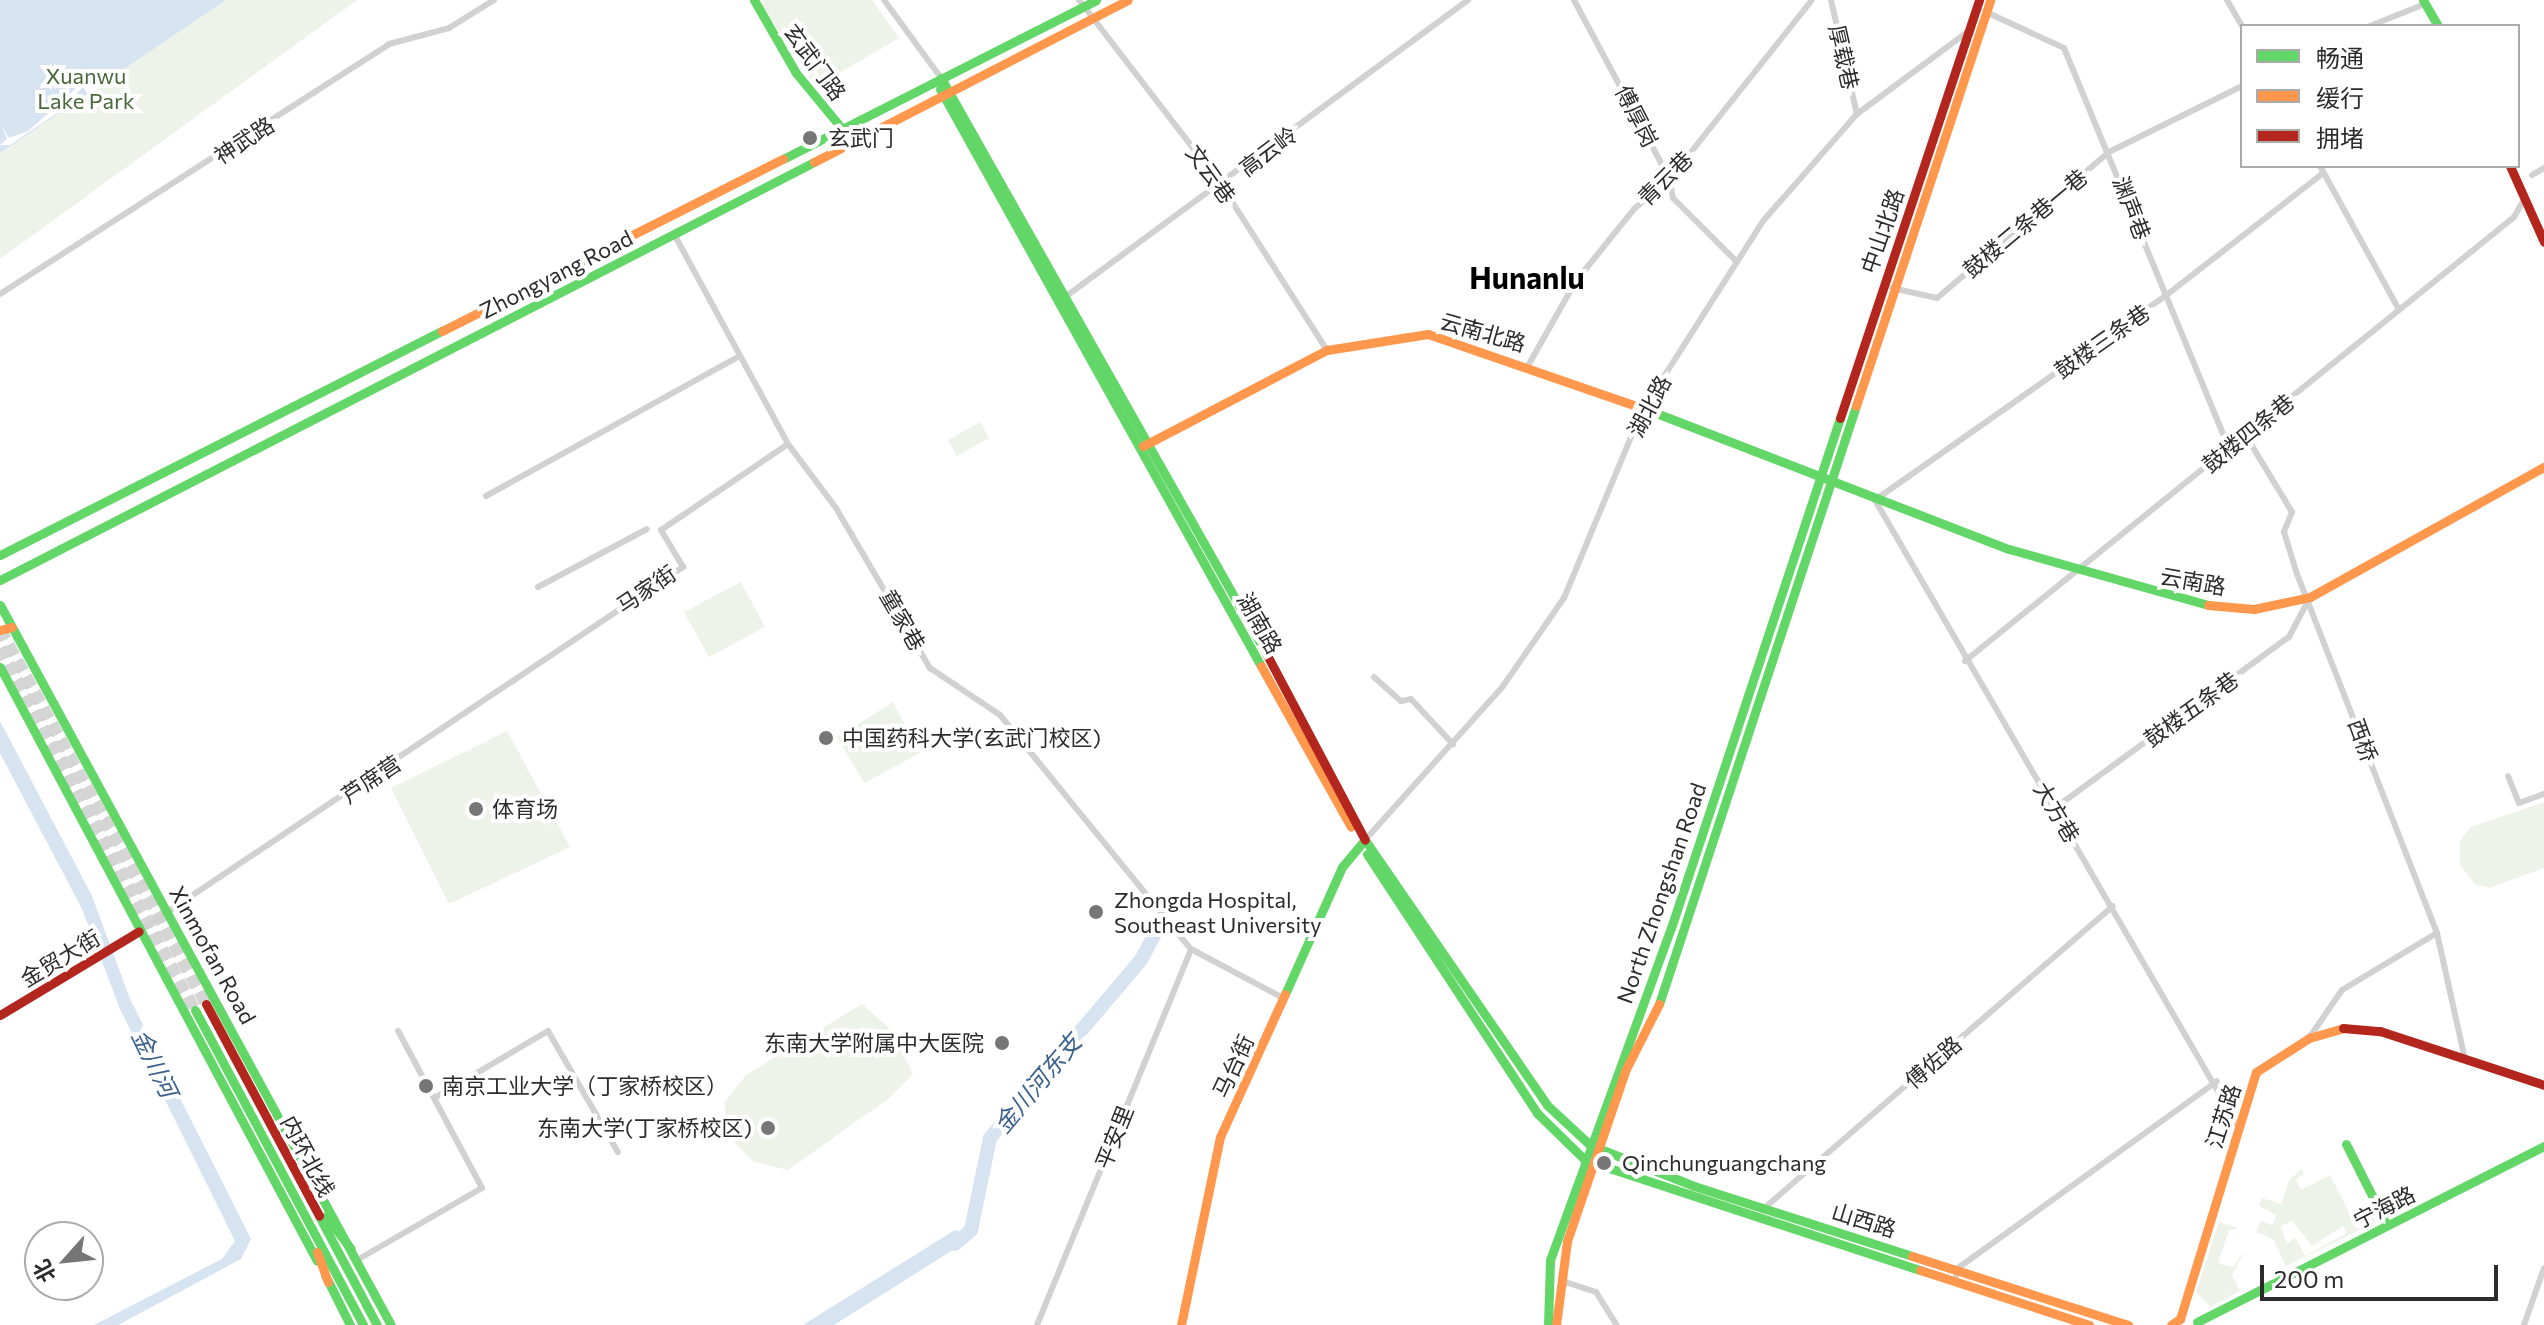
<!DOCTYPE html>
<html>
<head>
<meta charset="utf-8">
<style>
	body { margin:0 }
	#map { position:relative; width:2544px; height:1325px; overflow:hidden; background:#fff; font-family:Commissioner,"Noto Sans SC",sans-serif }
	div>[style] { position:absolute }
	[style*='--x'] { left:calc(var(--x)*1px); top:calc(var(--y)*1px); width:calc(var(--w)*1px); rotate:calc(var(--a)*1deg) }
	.green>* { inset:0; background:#eef3ea }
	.water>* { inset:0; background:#d6e3f1 }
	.pier>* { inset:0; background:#fff }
	.river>* { height:14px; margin:-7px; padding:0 7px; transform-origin:7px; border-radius:7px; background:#d6e3f1 }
	.highway-tunnel>* { height:12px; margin-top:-6px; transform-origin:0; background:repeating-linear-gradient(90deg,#d5d5d5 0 12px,transparent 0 18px) }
	.street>* { height:6px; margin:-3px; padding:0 3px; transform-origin:3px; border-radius:3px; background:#d1d1d1 }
	.fast>* { height:9px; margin:-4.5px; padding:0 4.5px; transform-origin:4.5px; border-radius:4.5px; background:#63d668 }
	.slow>* { height:9px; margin:-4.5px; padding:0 4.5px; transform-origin:4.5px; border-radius:4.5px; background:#ff974d }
	.jam>* { height:9px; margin:-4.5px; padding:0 4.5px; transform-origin:4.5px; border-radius:4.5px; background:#b3261e }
	.dots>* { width:22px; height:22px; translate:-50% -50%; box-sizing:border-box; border:4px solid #fff; border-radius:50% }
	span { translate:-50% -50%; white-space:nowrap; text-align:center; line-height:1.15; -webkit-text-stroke:8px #fff; paint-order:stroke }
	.street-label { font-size:22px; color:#2c2c2c }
	.park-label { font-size:22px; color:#49683a }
	.poi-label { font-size:22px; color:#2c2c2c }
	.left { translate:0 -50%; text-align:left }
	.right { translate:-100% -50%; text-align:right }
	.water-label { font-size:24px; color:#3b628e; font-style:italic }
	.district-label { font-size:30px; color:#000; font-weight:700 }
	.legend { position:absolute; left:2240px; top:24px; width:280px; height:144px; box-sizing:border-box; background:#fff; border:2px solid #ababab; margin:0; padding:10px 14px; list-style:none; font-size:24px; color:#2c2c2c }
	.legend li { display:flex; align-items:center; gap:16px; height:40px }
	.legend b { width:40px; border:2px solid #ababab }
	.north { position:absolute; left:24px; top:1221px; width:80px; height:80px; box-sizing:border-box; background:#fff; border:2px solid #ababab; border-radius:50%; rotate:243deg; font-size:22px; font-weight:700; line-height:32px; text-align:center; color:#2c2c2c }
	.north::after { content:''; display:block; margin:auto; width:28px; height:36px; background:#767676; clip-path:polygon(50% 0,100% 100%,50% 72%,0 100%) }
	.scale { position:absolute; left:2260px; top:1265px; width:238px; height:36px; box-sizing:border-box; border:4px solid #2c2c2c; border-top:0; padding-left:10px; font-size:24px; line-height:28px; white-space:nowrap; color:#2c2c2c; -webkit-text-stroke:6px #fff; paint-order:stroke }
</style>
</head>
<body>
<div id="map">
	<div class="green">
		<div style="clip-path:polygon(0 0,357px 0,0 259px)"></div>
		<div style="clip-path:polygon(758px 0,872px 0,899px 38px,816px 87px)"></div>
		<div style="clip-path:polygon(980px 422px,989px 438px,957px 456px,948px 440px)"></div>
		<div style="clip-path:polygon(741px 582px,765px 627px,709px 657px,684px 612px)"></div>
		<div style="clip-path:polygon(893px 702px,920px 753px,864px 783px,837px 737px)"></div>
		<div style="clip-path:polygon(507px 731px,570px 847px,449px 904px,391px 788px)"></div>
		<div style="clip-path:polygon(2544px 802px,2544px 868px,2489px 888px,2475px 884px,2460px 865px,2460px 841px,2471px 827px)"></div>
		<div style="clip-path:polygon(862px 1004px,891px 1030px,913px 1074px,888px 1099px,788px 1170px,754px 1162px,731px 1139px,724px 1103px,746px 1075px)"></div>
		<div style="clip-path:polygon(evenodd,2302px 1169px,2304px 1174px,2296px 1179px,2301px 1190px,2330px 1175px,2349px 1212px,2363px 1220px,2372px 1215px,2376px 1222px,2286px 1266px,2273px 1239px,2256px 1232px,2261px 1221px,2273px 1225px,2276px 1215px,2259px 1206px,2262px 1198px,2281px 1204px,2289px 1180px,2302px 1169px,2292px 1221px,2312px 1246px,2343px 1226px,2347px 1233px,2305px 1256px,2295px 1237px,2288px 1244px,2284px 1237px,2281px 1226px,2292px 1221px)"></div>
		<div style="clip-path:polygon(2219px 1222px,2239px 1228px,2229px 1230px,2218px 1263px,2233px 1267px,2245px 1250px,2232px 1275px,2240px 1291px,2210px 1307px,2196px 1292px)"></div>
	</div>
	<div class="water">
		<div style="clip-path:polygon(0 0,226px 0,0 153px)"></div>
		<div style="clip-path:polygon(0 721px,92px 896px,130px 999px,251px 1239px,241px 1259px,118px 1325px,94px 1325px,222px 1259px,235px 1241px,120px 1009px,82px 909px,0 753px)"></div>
		<div style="clip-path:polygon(955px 1230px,975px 1236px,834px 1325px,803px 1325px)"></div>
	</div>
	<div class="pier">
		<div style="clip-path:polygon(109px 73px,113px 76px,87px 93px,83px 87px,60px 111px,10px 145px,0 145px,7px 139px,2px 126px,9px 138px,28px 131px,81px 84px)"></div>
	</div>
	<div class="river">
		<div style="--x:955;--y:1244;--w:21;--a:-41"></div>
		<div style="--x:971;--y:1230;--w:94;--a:-78.3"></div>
		<div style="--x:990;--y:1138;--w:233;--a:-49.7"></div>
		<div style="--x:1141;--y:960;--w:34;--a:-62"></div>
	</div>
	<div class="highway-tunnel">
		<div style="--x:0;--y:629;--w:428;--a:61.2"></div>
		<div style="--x:0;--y:648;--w:411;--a:61.7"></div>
	</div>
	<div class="street">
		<div style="--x:884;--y:0;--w:97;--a:53.8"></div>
		<div style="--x:1079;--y:0;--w:235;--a:52.4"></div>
		<div style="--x:1222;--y:186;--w:195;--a:57.4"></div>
		<div style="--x:1574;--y:0;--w:202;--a:61.9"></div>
		<div style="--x:1669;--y:178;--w:20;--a:79"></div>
		<div style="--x:1673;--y:198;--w:89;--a:45"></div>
		<div style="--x:1831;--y:0;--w:117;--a:77.2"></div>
		<div style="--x:2227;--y:0;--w:30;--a:60"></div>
		<div style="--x:1986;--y:12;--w:86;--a:24.8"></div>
		<div style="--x:2064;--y:48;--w:434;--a:67.6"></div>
		<div style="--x:2370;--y:26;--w:59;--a:-21.8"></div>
		<div style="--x:2320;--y:166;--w:162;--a:61.2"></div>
		<div style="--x:2532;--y:175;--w:14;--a:-30"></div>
		<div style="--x:674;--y:234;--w:239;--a:61.5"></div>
		<div style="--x:788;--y:444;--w:80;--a:53.1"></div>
		<div style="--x:836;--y:508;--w:186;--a:59.6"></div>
		<div style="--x:930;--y:668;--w:84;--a:33.9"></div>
		<div style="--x:1000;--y:715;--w:302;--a:50.8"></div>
		<div style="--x:1191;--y:949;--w:104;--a:28"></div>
		<div style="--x:1892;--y:288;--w:46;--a:12.5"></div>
		<div style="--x:1937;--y:298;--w:226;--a:-40.3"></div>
		<div style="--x:2109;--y:152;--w:148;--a:-26.4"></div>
		<div style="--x:0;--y:294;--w:462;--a:-32.7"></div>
		<div style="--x:389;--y:44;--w:62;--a:-14.9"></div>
		<div style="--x:449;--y:28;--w:53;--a:-31.9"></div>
		<div style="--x:1065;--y:297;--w:501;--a:-36.39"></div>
		<div style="--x:1529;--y:364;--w:95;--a:-60.5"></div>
		<div style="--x:1576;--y:281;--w:92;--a:-51.1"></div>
		<div style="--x:1634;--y:209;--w:44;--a:-39.5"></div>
		<div style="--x:1668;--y:181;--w:231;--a:-51.5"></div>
		<div style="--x:2246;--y:436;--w:89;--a:58.8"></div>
		<div style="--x:2292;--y:512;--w:22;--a:112"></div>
		<div style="--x:2284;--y:532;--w:44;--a:72.8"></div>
		<div style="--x:2297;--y:574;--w:385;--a:68.7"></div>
		<div style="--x:2437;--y:933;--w:125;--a:77.5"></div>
		<div style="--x:486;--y:496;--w:290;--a:-28.9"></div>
		<div style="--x:538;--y:587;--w:123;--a:-28"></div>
		<div style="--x:1965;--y:661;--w:706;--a:-38.96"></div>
		<div style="--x:2514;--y:217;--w:22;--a:-60"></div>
		<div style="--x:1374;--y:677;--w:36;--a:42"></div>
		<div style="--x:1401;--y:701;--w:10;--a:-11"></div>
		<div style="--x:1411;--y:699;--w:62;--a:47"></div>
		<div style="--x:2508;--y:776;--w:29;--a:68"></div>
		<div style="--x:2519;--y:803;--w:27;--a:-20"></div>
		<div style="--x:2055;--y:808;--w:290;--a:-36.2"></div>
		<div style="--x:2289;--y:637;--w:45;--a:-62.3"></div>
		<div style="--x:1365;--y:840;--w:207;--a:-48.1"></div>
		<div style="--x:1503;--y:686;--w:107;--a:-55.3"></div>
		<div style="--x:1564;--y:598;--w:203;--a:-67.4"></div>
		<div style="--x:1642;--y:411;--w:225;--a:-57.5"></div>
		<div style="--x:1763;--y:221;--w:142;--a:-48.7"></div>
		<div style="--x:1857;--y:114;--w:136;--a:-36.6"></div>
		<div style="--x:139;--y:931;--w:655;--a:-33.79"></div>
		<div style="--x:683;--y:567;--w:43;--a:-120.7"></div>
		<div style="--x:661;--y:530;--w:153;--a:-34.1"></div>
		<div style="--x:2309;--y:1038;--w:58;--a:-55.5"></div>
		<div style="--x:2342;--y:990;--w:111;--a:-31"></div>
		<div style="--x:436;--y:1097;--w:130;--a:-30.5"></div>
		<div style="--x:548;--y:1031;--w:140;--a:60"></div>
		<div style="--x:2238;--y:1126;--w:724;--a:-120.11"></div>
		<div style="--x:1875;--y:500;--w:353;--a:-35.1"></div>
		<div style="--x:2164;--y:297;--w:202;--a:-37.9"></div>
		<div style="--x:1762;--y:1210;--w:464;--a:-40.9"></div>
		<div style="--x:357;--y:1260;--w:144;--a:-29.9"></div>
		<div style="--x:482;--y:1188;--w:178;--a:-118.1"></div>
		<div style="--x:1955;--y:1280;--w:12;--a:-76"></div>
		<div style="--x:1958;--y:1268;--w:319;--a:-35.8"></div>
		<div style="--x:1562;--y:1281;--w:36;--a:18"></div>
		<div style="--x:1596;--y:1292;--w:39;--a:58"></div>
		<div style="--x:1037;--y:1325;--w:406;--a:-67.7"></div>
		<div style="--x:2524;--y:1325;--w:60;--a:-70.7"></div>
	</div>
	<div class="fast">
		<div style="--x:754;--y:0;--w:84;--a:60.1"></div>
		<div style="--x:796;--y:73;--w:89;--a:50.4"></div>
		<div style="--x:2423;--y:0;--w:30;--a:60"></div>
		<div style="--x:941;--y:78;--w:663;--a:60.53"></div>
		<div style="--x:940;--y:89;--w:660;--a:60.91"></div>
		<div style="--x:783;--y:159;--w:351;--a:-26.9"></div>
		<div style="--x:1656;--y:413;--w:378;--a:21.1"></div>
		<div style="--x:2009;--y:549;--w:207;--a:15.7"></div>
		<div style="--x:0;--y:555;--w:496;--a:-26.9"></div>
		<div style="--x:0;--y:580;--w:915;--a:-27.18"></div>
		<div style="--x:0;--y:605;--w:819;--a:61.5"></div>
		<div style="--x:0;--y:667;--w:673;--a:61.91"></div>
		<div style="--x:1365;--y:840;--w:321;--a:55.5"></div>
		<div style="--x:1547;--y:1105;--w:59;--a:42.9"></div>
		<div style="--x:1590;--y:1145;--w:112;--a:21.5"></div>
		<div style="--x:1694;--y:1186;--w:229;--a:17.8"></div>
		<div style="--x:1367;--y:854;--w:310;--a:56.7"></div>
		<div style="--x:1537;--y:1113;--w:67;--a:44.4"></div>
		<div style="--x:1585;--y:1160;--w:353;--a:18.2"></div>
		<div style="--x:1285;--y:994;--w:139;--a:-65.8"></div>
		<div style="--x:1342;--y:867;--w:35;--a:-50"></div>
		<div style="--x:1659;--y:1004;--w:630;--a:-71.77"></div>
		<div style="--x:195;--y:1010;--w:357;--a:61.9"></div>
		<div style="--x:2346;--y:1144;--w:91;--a:63.2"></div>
		<div style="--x:319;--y:1216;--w:123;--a:62"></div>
		<div style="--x:326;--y:1216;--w:41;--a:52.9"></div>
		<div style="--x:325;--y:1275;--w:56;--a:63.4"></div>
		<div style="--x:2197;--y:1322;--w:389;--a:-26.9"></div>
		<div style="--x:1548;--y:1325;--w:65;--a:-88.2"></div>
		<div style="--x:1550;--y:1260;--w:353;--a:-70"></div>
		<div style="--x:1671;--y:928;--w:537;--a:-71.67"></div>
	</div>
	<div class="slow">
		<div style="--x:814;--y:162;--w:353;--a:-27.3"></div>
		<div style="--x:442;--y:331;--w:382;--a:-26.8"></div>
		<div style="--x:1856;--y:406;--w:428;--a:-71.7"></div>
		<div style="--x:1143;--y:446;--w:208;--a:-27.6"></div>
		<div style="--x:1327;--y:350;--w:102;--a:-9"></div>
		<div style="--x:1428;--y:334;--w:241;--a:19.1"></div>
		<div style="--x:2208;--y:605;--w:46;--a:5"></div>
		<div style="--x:2254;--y:609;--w:57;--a:-12.1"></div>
		<div style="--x:2310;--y:597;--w:268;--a:-29.1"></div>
		<div style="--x:0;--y:630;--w:12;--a:-14"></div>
		<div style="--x:1261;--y:666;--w:184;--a:60.8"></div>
		<div style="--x:317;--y:1252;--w:32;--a:70"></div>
		<div style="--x:1912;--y:1256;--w:227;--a:17.7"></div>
		<div style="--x:1920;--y:1270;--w:178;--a:18"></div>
		<div style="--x:1181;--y:1325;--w:192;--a:-78.3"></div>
		<div style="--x:1220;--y:1137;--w:157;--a:-65.6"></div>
		<div style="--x:1556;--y:1325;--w:85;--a:-82.5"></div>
		<div style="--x:1567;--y:1241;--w:182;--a:-71.1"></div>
		<div style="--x:1626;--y:1069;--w:73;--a:-63.1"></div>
		<div style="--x:2171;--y:1325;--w:11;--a:-34"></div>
		<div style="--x:2180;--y:1319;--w:258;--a:-72.9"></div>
		<div style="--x:2256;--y:1072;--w:63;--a:-32.7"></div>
		<div style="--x:2309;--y:1038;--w:35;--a:-16"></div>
	</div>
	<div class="jam">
		<div style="--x:2510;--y:166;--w:83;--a:65.9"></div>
		<div style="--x:1840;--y:418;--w:441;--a:-71.6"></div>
		<div style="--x:1267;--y:655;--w:209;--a:62.1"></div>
		<div style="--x:206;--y:1004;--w:240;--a:61.9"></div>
		<div style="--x:0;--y:1015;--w:162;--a:-31.1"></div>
		<div style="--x:2343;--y:1028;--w:37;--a:5"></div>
		<div style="--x:2380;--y:1031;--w:173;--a:18.2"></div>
	</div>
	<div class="dots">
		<div style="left:810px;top:138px;background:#767676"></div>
		<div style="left:826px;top:738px;background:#767676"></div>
		<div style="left:476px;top:809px;background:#767676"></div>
		<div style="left:1096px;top:912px;background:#767676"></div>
		<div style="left:1002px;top:1043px;background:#767676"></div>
		<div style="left:426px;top:1086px;background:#767676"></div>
		<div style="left:768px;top:1128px;background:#767676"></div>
		<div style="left:1604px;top:1163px;background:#767676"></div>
	</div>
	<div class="street-label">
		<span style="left:1844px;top:57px;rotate:77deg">厚载巷</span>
		<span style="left:815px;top:62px;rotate:54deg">玄武门路</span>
		<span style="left:1637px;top:116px;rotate:63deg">傅厚岗</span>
		<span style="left:244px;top:140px;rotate:-33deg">神武路</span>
		<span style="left:1268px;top:151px;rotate:-37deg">高云岭</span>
		<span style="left:1211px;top:174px;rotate:54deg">文云巷</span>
		<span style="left:1665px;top:178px;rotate:-45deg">青云巷</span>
		<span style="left:2132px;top:208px;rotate:69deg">渊声巷</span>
		<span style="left:2025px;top:223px;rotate:-40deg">鼓楼二条巷一巷</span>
		<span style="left:1882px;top:231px;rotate:-71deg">中山北路</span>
		<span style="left:556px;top:274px;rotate:-27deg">Zhongyang Road</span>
		<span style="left:1483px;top:332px;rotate:16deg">云南北路</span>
		<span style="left:2102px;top:341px;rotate:-35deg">鼓楼三条巷</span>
		<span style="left:1649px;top:406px;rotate:-62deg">湖北路</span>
		<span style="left:2248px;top:433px;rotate:-39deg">鼓楼四条巷</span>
		<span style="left:2193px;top:581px;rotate:10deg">云南路</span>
		<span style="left:646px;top:589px;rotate:-34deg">马家街</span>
		<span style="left:903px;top:620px;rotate:60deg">童家巷</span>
		<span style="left:1260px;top:623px;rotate:60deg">湖南路</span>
		<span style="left:2191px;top:709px;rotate:-36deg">鼓楼五条巷</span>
		<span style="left:2363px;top:740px;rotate:70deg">西桥</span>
		<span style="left:371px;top:779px;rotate:-34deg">芦席营</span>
		<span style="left:2057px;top:812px;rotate:59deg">大方巷</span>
		<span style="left:1661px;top:893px;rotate:-71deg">North Zhongshan Road</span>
		<span style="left:213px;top:955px;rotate:61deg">Xinmofan Road</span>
		<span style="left:60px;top:958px;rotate:-31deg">金贸大街</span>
		<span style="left:1933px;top:1062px;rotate:-41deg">傅佐路</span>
		<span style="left:1233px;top:1066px;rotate:-65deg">马台街</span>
		<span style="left:2223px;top:1116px;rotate:-72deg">江苏路</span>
		<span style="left:1114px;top:1137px;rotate:-68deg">平安里</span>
		<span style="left:308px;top:1156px;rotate:62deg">内环北线</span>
		<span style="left:2384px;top:1207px;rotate:-27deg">宁海路</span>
		<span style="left:1864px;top:1220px;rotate:17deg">山西路</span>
	</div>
	<div class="park-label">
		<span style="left:86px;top:88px">Xuanwu<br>Lake Park</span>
	</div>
	<div class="poi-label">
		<span class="left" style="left:828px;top:138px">玄武门</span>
		<span class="left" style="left:842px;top:738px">中国药科大学(玄武门校区)</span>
		<span class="left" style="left:492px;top:809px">体育场</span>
		<span class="left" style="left:1114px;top:912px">Zhongda Hospital,<br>Southeast University</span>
		<span class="right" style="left:984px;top:1043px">东南大学附属中大医院</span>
		<span class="left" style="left:442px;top:1086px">南京工业大学（丁家桥校区）</span>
		<span class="right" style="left:752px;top:1128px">东南大学(丁家桥校区)</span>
		<span class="left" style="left:1622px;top:1163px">Qinchunguangchang</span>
	</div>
	<div class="water-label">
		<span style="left:155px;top:1063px;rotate:64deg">金川河</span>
		<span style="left:1037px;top:1083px;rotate:-50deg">金川河东支</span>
	</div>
	<div class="district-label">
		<span style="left:1527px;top:277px">Hunanlu</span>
	</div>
	<ul class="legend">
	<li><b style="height:10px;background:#63d668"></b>畅通</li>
	<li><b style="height:10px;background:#ff974d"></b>缓行</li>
	<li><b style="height:10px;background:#b3261e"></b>拥堵</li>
	</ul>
	<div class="north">北</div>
	<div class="scale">200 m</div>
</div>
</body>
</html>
